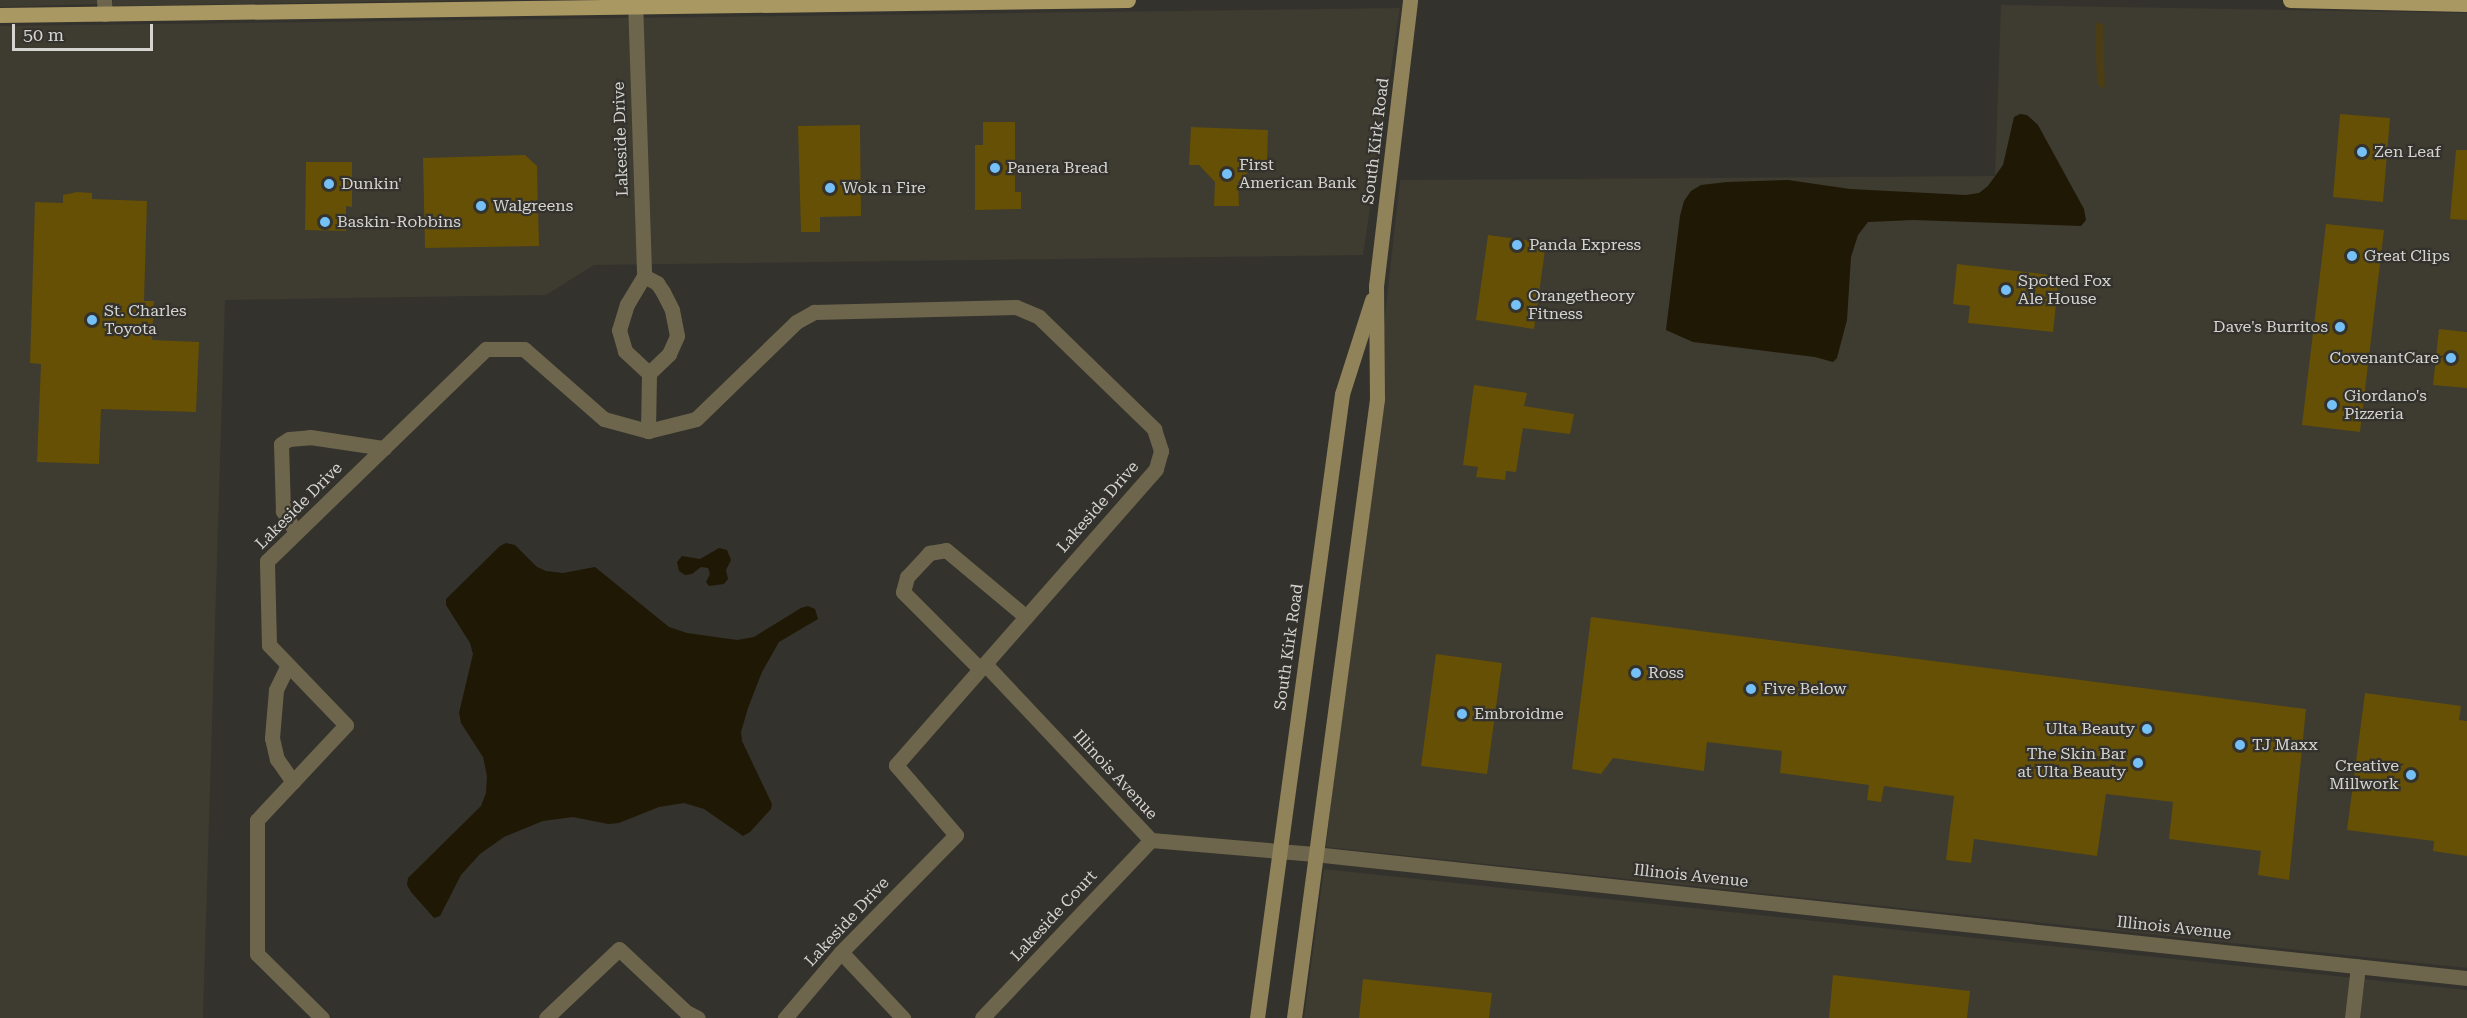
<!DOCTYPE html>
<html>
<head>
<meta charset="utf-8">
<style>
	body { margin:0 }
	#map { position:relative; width:2467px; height:1018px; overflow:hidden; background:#34322d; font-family:"Roboto Serif",serif }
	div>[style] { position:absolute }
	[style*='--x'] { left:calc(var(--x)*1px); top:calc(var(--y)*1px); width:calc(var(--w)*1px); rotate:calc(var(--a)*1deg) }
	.built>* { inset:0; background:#3e3b30 }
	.green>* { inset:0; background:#4c3e14 }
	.water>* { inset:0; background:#1f1804 }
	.building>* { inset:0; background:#655005 }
	.minor>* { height:15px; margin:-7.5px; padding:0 7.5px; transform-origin:7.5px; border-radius:7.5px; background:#6e664c }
	.secondary>* { height:15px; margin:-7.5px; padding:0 7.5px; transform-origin:7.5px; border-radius:7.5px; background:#908259 }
	.primary>* { height:15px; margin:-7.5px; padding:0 7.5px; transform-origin:7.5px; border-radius:7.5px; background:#aa9862 }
	.dots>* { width:16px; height:16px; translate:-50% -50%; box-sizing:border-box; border:3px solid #34322d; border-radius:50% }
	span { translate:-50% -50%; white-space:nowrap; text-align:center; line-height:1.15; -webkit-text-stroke:4.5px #34322d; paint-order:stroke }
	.street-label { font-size:16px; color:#d5d4d1 }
	.poi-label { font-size:16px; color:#d5d4d1 }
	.left { translate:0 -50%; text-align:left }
	.right { translate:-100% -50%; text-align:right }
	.scale { position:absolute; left:12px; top:24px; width:141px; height:27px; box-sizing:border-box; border:3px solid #d5d4d1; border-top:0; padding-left:8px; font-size:18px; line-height:21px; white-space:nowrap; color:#d5d4d1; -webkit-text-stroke:4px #34322d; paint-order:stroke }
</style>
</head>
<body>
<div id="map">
	<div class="built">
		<div style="clip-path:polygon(0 0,98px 0,98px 4px,0 7px)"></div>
		<div style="clip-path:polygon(113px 0,492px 0,113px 6px)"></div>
		<div style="clip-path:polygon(2001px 5px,2467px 13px,2467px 968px,1326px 847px,1400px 180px,1995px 176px)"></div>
		<div style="clip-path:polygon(1400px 8px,1363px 255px,594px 265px,546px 295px,225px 300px,203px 1018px,0 1018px,0 26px)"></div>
		<div style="clip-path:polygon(1324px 869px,2467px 990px,2467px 1018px,1304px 1018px)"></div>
	</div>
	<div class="green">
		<div style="clip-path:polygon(2097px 22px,2103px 25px,2105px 87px,2102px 88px,2097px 84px,2095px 25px)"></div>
	</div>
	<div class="water">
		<div style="clip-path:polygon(2020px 114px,2027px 115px,2038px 125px,2084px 209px,2086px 220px,2081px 226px,1913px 220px,1868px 222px,1858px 235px,1851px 257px,1847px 320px,1837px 358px,1833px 362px,1815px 357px,1693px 342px,1666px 330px,1680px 216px,1684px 201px,1691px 191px,1701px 185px,1727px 182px,1788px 180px,1850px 189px,1966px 195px,1979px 193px,1988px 186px,2003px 165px,2014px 117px)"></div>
		<div style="clip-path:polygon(506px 543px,515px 545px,537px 567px,546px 571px,563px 573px,595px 567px,669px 627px,687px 633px,737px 640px,754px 637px,801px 608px,808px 606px,815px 609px,818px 619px,779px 642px,762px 672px,748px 708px,741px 732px,742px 741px,772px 804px,771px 809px,750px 832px,743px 836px,704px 809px,684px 803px,659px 807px,619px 823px,608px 824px,573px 817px,543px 821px,504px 837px,480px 854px,461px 875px,440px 916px,434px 918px,411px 892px,407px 885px,408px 878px,481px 806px,486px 793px,487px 776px,483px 757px,461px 723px,459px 713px,473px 654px,470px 643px,446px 605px,446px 599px,500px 546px)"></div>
		<div style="clip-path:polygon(719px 548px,727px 550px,731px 560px,726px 570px,728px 579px,724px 584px,709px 586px,706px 582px,710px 574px,708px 568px,701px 567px,692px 574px,685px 575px,679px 571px,677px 562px,682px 556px,700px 559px)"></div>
	</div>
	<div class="building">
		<div style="clip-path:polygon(2340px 114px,2390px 118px,2383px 202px,2333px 197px)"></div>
		<div style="clip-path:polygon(983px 122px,1015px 122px,1015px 192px,1021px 192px,1021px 209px,975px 210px,975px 145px,983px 145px)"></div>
		<div style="clip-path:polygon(860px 125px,861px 216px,820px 217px,820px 232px,801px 232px,798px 126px)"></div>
		<div style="clip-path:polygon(1191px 127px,1268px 130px,1267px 165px,1256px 165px,1238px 182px,1239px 206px,1214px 206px,1215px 182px,1199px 165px,1189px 165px)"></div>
		<div style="clip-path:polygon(2456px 150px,2467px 150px,2467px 220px,2450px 219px)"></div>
		<div style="clip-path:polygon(525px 155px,537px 166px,539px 246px,425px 248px,423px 158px)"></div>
		<div style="clip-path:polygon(306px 162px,352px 162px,352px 207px,346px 206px,346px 231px,305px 230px)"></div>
		<div style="clip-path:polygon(77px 192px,92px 193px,92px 199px,147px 201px,144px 301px,154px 301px,152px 340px,199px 342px,196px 412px,101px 409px,99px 464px,37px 462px,41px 364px,30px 363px,35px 202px,63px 203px,63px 195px)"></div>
		<div style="clip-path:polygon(2326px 224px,2384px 230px,2360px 432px,2302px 425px)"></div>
		<div style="clip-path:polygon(1488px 235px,1546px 243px,1534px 329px,1476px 320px)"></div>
		<div style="clip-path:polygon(1957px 264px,2059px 276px,2053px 332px,1968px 323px,1970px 306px,1953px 304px)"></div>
		<div style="clip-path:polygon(2439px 329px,2467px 332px,2467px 388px,2433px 385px)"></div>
		<div style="clip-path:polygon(1474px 385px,1527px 393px,1524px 406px,1574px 414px,1570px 434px,1523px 428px,1516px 472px,1506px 471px,1505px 480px,1476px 477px,1478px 467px,1463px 465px)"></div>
		<div style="clip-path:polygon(1591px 617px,2306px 709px,2289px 880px,2258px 875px,2261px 851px,2169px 839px,2173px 802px,2106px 794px,2097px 856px,1974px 839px,1971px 863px,1946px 860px,1954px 796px,1884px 786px,1881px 802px,1867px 800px,1869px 785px,1780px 773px,1782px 751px,1707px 742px,1704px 771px,1613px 758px,1601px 774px,1572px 769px)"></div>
		<div style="clip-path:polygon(1436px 654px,1502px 663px,1487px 774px,1421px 766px)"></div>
		<div style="clip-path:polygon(2365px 693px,2461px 706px,2459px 720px,2467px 721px,2467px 856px,2433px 851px,2434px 841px,2347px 830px)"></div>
		<div style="clip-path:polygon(1833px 975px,1970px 991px,1967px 1018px,1829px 1018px)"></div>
		<div style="clip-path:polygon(1363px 979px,1492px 993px,1489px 1018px,1359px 1018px)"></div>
	</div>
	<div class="minor">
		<div style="--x:104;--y:0;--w:14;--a:86"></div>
		<div style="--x:635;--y:0;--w:276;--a:88.1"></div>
		<div style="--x:644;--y:276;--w:33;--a:121"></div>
		<div style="--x:627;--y:304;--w:27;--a:107"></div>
		<div style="--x:619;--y:330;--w:22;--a:74"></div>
		<div style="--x:625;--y:351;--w:33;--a:43"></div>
		<div style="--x:644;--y:276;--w:15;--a:28"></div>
		<div style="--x:657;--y:283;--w:11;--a:56"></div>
		<div style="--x:663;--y:292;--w:20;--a:63"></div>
		<div style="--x:672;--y:310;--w:26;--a:79"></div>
		<div style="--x:677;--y:336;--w:20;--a:114"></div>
		<div style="--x:669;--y:354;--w:28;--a:136"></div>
		<div style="--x:649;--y:373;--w:58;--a:91"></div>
		<div style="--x:296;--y:532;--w:25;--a:-122"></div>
		<div style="--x:283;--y:511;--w:67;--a:-91.7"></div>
		<div style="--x:281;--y:444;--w:9;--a:-32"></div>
		<div style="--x:289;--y:439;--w:21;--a:-5"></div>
		<div style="--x:310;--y:437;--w:75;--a:8.5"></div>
		<div style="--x:985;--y:664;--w:242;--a:46.7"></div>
		<div style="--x:1151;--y:840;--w:164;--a:4.9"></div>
		<div style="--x:1314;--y:854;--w:1160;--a:6.14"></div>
		<div style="--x:288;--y:665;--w:28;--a:116"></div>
		<div style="--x:276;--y:690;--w:48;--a:94.8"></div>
		<div style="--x:272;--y:738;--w:22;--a:77"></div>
		<div style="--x:277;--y:759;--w:28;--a:55"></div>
		<div style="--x:980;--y:669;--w:109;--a:-135"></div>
		<div style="--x:903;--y:592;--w:16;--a:-75"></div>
		<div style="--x:907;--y:577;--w:33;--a:-47"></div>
		<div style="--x:929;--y:553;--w:17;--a:-10"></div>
		<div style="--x:946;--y:550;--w:104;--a:39.9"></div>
		<div style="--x:841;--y:952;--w:91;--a:46.8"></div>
		<div style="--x:322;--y:1018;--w:91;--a:-135.4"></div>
		<div style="--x:257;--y:954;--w:134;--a:-90"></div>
		<div style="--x:257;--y:820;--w:130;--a:-46.9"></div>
		<div style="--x:346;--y:725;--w:111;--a:-133.9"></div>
		<div style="--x:269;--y:645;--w:84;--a:-91.4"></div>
		<div style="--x:267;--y:561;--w:305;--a:-44.1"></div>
		<div style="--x:486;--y:349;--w:38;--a:0"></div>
		<div style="--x:524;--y:349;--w:106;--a:41.2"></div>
		<div style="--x:604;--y:419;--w:46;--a:15.3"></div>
		<div style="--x:648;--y:431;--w:49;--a:-14"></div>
		<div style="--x:696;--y:419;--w:139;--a:-44.1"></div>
		<div style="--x:796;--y:322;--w:21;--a:-29"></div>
		<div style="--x:814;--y:312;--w:202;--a:-1.4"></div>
		<div style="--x:1016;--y:307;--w:25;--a:23"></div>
		<div style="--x:1039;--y:317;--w:161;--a:44.2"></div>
		<div style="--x:1154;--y:429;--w:23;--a:72"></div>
		<div style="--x:1161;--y:451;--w:19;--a:106"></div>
		<div style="--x:1156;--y:469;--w:394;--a:131.3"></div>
		<div style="--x:896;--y:765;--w:92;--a:49.4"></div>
		<div style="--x:956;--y:835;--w:164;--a:134.5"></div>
		<div style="--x:841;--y:952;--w:87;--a:130.3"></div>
		<div style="--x:546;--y:1018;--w:100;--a:-43.4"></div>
		<div style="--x:619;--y:949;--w:92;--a:43.2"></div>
		<div style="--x:686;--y:1012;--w:13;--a:27"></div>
		<div style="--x:982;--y:1018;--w:245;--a:-46.5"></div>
		<div style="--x:2352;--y:1018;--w:52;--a:-83.4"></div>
	</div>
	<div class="secondary">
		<div style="--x:1257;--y:1018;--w:630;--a:-82.24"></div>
		<div style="--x:1342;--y:394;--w:99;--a:-72.3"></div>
		<div style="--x:1294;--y:1018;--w:625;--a:-82.36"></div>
		<div style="--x:1377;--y:399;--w:113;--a:-90.5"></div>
		<div style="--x:1376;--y:286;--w:288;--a:-83.2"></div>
	</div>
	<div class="primary">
		<div style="--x:2290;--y:0;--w:177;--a:1.3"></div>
		<div style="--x:0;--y:15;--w:1128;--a:-0.76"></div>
	</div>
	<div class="dots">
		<div style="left:2362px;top:152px;background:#75c0f6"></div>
		<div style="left:995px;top:168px;background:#75c0f6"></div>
		<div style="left:1227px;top:174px;background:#75c0f6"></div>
		<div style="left:329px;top:184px;background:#75c0f6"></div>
		<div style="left:830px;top:188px;background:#75c0f6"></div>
		<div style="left:481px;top:206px;background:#75c0f6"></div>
		<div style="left:325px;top:222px;background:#75c0f6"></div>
		<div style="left:1517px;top:245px;background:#75c0f6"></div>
		<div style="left:2352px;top:256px;background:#75c0f6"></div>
		<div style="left:2006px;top:290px;background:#75c0f6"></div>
		<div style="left:1516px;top:305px;background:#75c0f6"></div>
		<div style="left:92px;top:320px;background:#75c0f6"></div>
		<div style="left:2340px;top:327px;background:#75c0f6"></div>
		<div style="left:2451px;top:358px;background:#75c0f6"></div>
		<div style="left:2332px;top:405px;background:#75c0f6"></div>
		<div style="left:1636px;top:673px;background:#75c0f6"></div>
		<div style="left:1751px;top:689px;background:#75c0f6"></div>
		<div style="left:1462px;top:714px;background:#75c0f6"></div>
		<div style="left:2147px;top:729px;background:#75c0f6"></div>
		<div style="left:2240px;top:745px;background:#75c0f6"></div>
		<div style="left:2138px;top:763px;background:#75c0f6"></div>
		<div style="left:2411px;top:775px;background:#75c0f6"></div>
	</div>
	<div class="street-label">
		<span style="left:621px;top:139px;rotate:-92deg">Lakeside Drive</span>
		<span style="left:1376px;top:141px;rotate:-83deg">South Kirk Road</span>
		<span style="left:299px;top:506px;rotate:-45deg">Lakeside Drive</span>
		<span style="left:1098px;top:507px;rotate:-49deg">Lakeside Drive</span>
		<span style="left:1289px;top:647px;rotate:-82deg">South Kirk Road</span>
		<span style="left:1115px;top:775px;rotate:47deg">Illinois Avenue</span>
		<span style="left:1691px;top:876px;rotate:6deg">Illinois Avenue</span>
		<span style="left:1054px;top:916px;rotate:-47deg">Lakeside Court</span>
		<span style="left:847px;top:922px;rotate:-47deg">Lakeside Drive</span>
		<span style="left:2174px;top:928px;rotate:6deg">Illinois Avenue</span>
	</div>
	<div class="poi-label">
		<span class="left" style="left:2374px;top:152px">Zen Leaf</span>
		<span class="left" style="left:1239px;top:174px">First<br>American Bank</span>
		<span class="left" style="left:1007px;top:168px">Panera Bread</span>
		<span class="left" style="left:341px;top:184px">Dunkin'</span>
		<span class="left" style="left:842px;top:188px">Wok n Fire</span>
		<span class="left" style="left:493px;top:206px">Walgreens</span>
		<span class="left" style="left:337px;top:222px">Baskin-Robbins</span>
		<span class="left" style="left:1529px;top:245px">Panda Express</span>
		<span class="left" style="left:2364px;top:256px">Great Clips</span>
		<span class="left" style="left:2018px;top:290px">Spotted Fox<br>Ale House</span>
		<span class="left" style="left:1528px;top:305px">Orangetheory<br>Fitness</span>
		<span class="left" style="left:104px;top:320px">St. Charles<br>Toyota</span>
		<span class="right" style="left:2328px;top:327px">Dave's Burritos</span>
		<span class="right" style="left:2439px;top:358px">CovenantCare</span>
		<span class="left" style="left:2344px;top:405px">Giordano's<br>Pizzeria</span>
		<span class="left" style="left:1648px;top:673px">Ross</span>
		<span class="left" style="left:1763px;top:689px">Five Below</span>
		<span class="left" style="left:1474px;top:714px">Embroidme</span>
		<span class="right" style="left:2135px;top:729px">Ulta Beauty</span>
		<span class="left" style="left:2252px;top:745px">TJ Maxx</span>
		<span class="right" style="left:2126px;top:763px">The Skin Bar<br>at Ulta Beauty</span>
		<span class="right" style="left:2399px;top:775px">Creative<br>Millwork</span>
	</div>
	<div class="scale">50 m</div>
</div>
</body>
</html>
